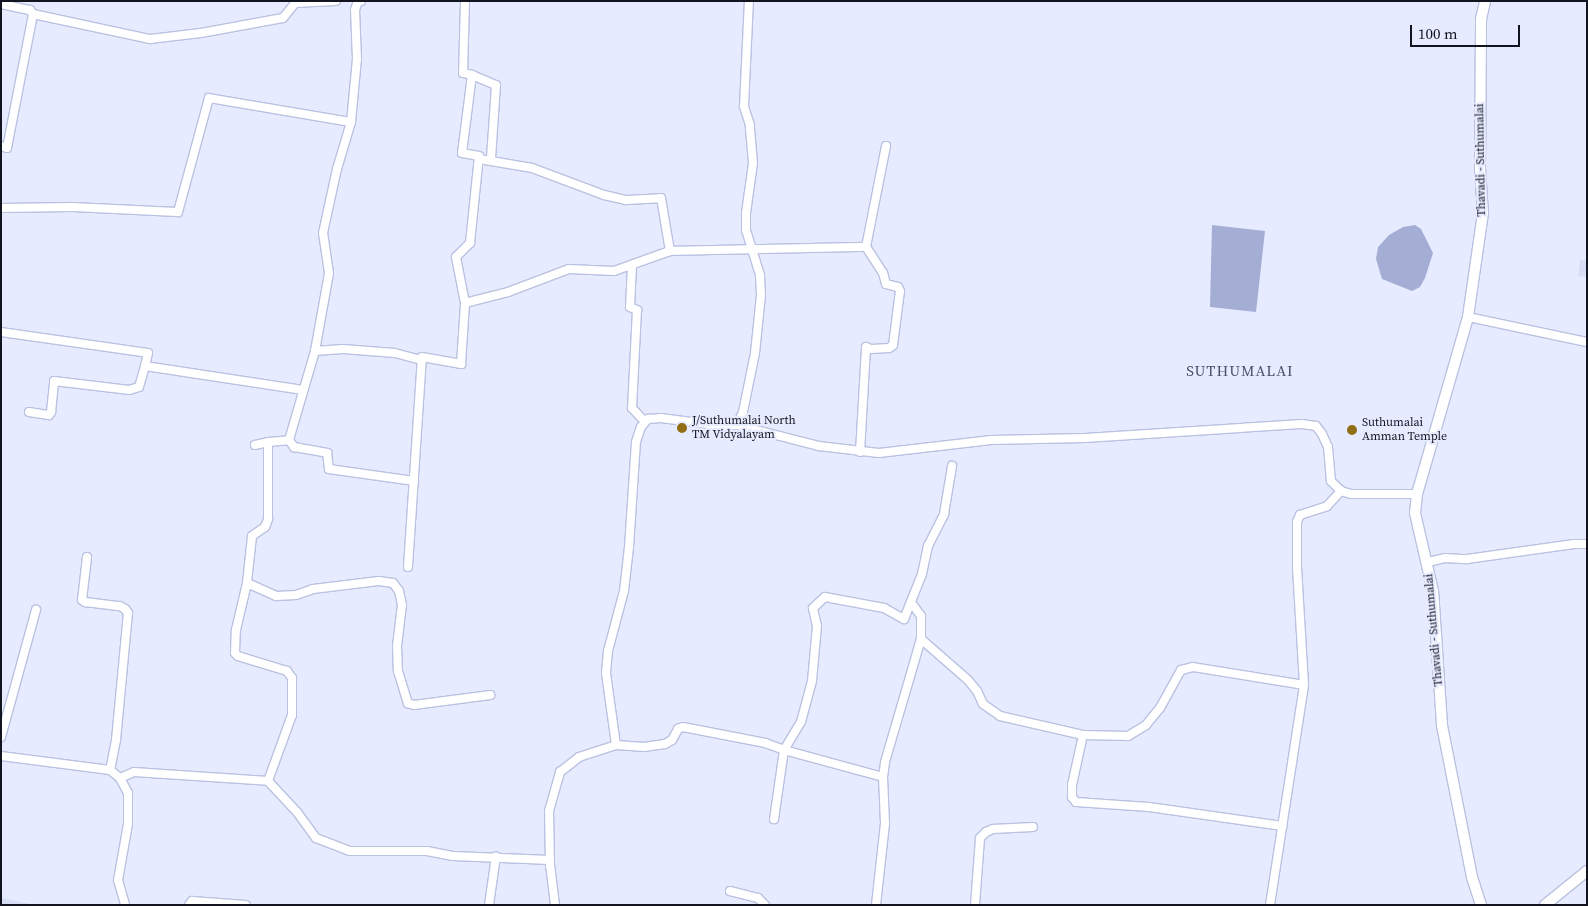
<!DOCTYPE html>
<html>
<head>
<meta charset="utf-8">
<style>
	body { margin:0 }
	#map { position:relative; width:1588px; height:906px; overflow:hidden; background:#e7ebff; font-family:"Source Serif 4",serif }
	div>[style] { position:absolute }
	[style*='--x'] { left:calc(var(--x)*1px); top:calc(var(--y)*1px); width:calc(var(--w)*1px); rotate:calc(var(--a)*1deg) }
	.built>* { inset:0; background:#d7ddf4 }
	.water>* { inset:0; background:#a4add4 }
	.roads { filter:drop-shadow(1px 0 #bac2e1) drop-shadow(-1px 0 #bac2e1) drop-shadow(0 1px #bac2e1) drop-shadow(0 -1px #bac2e1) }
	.minor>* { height:8px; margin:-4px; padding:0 4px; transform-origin:4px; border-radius:4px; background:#fff }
	.major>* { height:10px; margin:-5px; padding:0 5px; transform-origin:5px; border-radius:5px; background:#fff }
	.dots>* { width:14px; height:14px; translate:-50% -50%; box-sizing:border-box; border:2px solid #e7ebff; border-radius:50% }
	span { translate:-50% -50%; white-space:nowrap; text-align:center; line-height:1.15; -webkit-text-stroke:4px #e7ebff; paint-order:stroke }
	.street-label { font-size:12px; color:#12141f }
	.poi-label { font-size:12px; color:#12141f }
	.left { translate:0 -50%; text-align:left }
	.quarter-label { font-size:15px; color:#494e69; letter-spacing:1px }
	.frame { position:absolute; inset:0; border:2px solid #12141f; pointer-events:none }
	.scale { position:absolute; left:1410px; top:25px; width:110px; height:22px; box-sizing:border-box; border:2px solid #12141f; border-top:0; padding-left:6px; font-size:15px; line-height:18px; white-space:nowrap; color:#12141f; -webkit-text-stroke:4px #e7ebff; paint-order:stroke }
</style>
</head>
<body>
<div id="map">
	<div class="built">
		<div style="clip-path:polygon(1580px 260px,1587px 261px,1587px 277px,1578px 276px)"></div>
		<div style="clip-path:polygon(1px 898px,35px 905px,1px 905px)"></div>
	</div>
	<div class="water">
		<div style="clip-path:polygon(1212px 225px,1265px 231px,1256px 312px,1210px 307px)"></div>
		<div style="clip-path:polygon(1415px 225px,1421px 229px,1433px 253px,1425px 278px,1420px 287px,1412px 291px,1382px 279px,1376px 259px,1378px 247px,1389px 235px,1403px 227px)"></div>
	</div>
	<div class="roads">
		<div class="minor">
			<div style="--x:1;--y:4;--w:30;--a:12"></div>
			<div style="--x:30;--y:10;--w:5;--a:53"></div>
			<div style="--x:472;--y:75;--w:26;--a:23"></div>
			<div style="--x:496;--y:85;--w:74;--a:93.9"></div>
			<div style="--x:1;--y:146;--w:6;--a:18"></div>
			<div style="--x:7;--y:148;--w:136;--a:-79"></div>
			<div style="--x:33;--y:14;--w:120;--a:12.1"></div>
			<div style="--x:150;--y:39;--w:51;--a:-6.7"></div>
			<div style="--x:201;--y:33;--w:83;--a:-10.4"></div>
			<div style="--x:283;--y:18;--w:19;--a:-51"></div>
			<div style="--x:295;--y:3;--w:41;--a:-2.8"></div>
			<div style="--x:479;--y:159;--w:54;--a:9.6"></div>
			<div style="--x:532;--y:168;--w:77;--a:20.6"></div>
			<div style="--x:604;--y:195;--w:23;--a:13"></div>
			<div style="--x:626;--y:200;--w:35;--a:-3"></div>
			<div style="--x:661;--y:198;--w:54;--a:80.4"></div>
			<div style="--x:1;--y:208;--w:71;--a:-0.8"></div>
			<div style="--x:72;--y:207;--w:106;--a:2.7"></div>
			<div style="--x:178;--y:212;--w:118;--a:-74.8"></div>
			<div style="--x:209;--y:98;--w:144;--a:9.6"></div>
			<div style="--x:632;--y:265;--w:42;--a:92.7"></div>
			<div style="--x:630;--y:307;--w:8;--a:23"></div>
			<div style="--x:637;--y:310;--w:98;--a:92.9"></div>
			<div style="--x:632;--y:408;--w:19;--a:47"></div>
			<div style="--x:465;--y:303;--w:44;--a:-14.3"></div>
			<div style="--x:508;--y:292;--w:65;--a:-20.7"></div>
			<div style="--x:569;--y:269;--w:45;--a:2.5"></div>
			<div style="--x:614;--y:271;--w:59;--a:-19.7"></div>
			<div style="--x:670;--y:251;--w:196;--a:-1.2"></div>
			<div style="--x:1468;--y:317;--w:122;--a:11.9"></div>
			<div style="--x:1;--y:332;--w:148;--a:8.1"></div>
			<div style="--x:148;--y:353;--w:13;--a:103"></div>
			<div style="--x:145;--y:366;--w:160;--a:8.6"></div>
			<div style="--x:315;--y:351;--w:28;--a:-4"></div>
			<div style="--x:343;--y:349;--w:52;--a:4.4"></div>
			<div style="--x:395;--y:353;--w:28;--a:15"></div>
			<div style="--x:29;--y:412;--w:20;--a:9"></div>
			<div style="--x:49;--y:415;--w:4;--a:-56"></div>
			<div style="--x:51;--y:412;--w:31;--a:-84"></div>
			<div style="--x:54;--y:381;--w:76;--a:6.8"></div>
			<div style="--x:129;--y:390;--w:10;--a:-17"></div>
			<div style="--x:139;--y:387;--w:22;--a:-74"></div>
			<div style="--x:737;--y:425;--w:85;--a:14.4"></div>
			<div style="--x:819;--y:446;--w:60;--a:6.7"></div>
			<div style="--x:879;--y:453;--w:113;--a:-6.6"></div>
			<div style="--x:991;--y:440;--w:94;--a:-1.2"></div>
			<div style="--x:1085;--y:438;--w:217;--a:-3.7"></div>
			<div style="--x:1302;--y:424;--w:14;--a:8"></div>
			<div style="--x:1316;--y:426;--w:10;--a:53"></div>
			<div style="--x:1322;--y:434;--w:14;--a:65"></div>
			<div style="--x:1328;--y:447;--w:34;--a:85"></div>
			<div style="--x:1331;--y:481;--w:14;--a:45"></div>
			<div style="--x:1341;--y:491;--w:10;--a:17"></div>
			<div style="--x:1351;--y:494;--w:66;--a:0"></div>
			<div style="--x:289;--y:440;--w:9;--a:54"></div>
			<div style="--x:294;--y:447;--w:34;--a:10"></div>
			<div style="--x:327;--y:453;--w:16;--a:83"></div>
			<div style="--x:329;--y:469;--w:86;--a:8"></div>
			<div style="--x:255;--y:445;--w:13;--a:-13"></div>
			<div style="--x:860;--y:452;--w:105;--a:-86.7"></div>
			<div style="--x:866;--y:347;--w:5;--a:22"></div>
			<div style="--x:871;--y:349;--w:18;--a:-3"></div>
			<div style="--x:889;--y:348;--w:5;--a:-37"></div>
			<div style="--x:893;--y:345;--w:54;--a:-82.6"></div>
			<div style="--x:900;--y:291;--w:4;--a:-117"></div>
			<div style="--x:898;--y:287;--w:12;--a:-166"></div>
			<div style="--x:886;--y:284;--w:11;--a:-105"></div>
			<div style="--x:883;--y:273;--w:31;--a:-123"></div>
			<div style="--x:866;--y:247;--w:103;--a:-78.8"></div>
			<div style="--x:87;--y:557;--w:43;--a:96.6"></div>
			<div style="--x:82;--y:600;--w:4;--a:34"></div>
			<div style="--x:85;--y:602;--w:35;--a:7"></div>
			<div style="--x:120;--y:606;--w:6;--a:31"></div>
			<div style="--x:125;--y:609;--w:5;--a:53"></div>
			<div style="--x:128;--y:613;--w:128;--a:95.4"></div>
			<div style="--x:116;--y:740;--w:31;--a:101"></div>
			<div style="--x:1428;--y:562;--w:17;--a:-13"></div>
			<div style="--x:1445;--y:558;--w:22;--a:3"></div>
			<div style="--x:1467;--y:559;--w:108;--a:-8"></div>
			<div style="--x:1574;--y:544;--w:13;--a:0"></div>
			<div style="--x:408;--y:567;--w:210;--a:-86.2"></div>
			<div style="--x:422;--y:357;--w:40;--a:10"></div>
			<div style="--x:461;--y:364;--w:61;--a:-86.2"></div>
			<div style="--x:465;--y:303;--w:47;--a:-101.1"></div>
			<div style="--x:456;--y:257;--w:20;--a:-45"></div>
			<div style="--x:470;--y:243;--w:87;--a:-84.1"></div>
			<div style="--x:479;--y:156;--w:17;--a:-170"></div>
			<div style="--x:462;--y:153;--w:79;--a:-82.7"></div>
			<div style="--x:472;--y:75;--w:9;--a:-167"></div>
			<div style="--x:463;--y:73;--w:72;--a:-88.4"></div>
			<div style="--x:247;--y:583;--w:32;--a:24"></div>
			<div style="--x:276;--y:596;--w:20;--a:-3"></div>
			<div style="--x:296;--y:595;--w:18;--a:-19"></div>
			<div style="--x:313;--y:589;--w:66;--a:-6.9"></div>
			<div style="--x:379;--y:581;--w:14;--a:8"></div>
			<div style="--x:393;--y:583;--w:10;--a:53"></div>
			<div style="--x:399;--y:591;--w:14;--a:78"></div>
			<div style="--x:402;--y:605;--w:41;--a:97"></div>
			<div style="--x:397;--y:646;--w:25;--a:88"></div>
			<div style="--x:398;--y:671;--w:34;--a:73"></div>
			<div style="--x:408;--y:703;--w:6;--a:18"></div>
			<div style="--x:414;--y:705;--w:77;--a:-7.5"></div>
			<div style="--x:921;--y:639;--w:62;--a:41.1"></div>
			<div style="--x:968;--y:680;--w:14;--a:51"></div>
			<div style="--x:977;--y:691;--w:14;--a:65"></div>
			<div style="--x:983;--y:704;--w:21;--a:35"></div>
			<div style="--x:1000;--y:716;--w:85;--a:12.9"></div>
			<div style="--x:1083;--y:735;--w:51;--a:102.4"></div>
			<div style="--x:1072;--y:785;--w:12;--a:90"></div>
			<div style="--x:1072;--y:797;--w:6;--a:51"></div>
			<div style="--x:1076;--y:802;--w:73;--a:3.9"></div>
			<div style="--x:1149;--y:807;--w:135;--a:8.1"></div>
			<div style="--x:1083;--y:735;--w:45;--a:1.3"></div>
			<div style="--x:1128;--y:736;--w:21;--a:-31"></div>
			<div style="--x:1146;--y:725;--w:22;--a:-51"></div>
			<div style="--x:1160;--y:708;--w:43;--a:-61.1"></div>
			<div style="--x:1181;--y:670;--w:12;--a:-14"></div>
			<div style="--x:1193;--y:667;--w:112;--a:9.2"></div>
			<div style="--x:1;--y:737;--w:132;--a:-74.6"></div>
			<div style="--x:616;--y:745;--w:28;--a:4"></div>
			<div style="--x:644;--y:747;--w:21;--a:-8"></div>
			<div style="--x:665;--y:744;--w:8;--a:-30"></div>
			<div style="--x:672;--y:740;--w:13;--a:-61"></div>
			<div style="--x:678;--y:729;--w:5;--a:-22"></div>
			<div style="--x:683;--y:727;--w:84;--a:11"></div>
			<div style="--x:765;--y:743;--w:20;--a:20"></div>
			<div style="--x:784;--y:750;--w:70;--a:98.2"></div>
			<div style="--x:1;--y:756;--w:110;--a:7.3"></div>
			<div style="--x:110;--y:770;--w:13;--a:39"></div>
			<div style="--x:120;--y:778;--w:17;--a:62"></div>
			<div style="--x:128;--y:793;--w:31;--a:90"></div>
			<div style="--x:128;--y:824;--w:57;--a:100.1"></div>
			<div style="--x:118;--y:880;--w:26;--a:74"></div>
			<div style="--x:883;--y:777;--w:103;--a:-164.7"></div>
			<div style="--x:784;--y:750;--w:33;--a:-59"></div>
			<div style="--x:801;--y:722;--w:42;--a:-75"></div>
			<div style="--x:812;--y:681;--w:55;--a:-84.8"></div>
			<div style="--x:817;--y:626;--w:18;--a:-103"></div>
			<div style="--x:813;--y:608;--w:16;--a:-43"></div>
			<div style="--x:825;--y:597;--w:60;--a:10.6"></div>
			<div style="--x:884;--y:608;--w:23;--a:29"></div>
			<div style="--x:904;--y:619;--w:48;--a:-68.2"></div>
			<div style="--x:922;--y:574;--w:29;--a:-78"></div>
			<div style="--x:928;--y:546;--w:36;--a:-63"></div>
			<div style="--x:944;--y:514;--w:49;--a:-80.5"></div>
			<div style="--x:120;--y:778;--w:15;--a:-23"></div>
			<div style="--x:134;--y:772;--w:134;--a:3.8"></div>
			<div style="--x:268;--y:781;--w:70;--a:-70"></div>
			<div style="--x:292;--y:715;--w:37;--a:-90"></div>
			<div style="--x:292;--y:678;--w:9;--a:-126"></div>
			<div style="--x:287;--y:671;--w:51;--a:-163"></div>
			<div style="--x:238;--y:656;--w:4;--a:-135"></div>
			<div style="--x:235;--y:653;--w:23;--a:-88"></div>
			<div style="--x:236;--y:630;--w:48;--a:-76.8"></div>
			<div style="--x:247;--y:583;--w:47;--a:-83.9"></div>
			<div style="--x:252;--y:536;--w:16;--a:-35"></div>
			<div style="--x:265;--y:527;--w:9;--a:-69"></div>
			<div style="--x:268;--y:519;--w:77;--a:-90"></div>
			<div style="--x:268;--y:442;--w:21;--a:-5"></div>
			<div style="--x:289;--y:440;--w:93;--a:-73.7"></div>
			<div style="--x:315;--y:351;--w:79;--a:-79.8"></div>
			<div style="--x:329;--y:273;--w:40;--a:-98.5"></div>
			<div style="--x:323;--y:233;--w:66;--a:-77.7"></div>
			<div style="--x:337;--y:169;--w:49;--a:-73.4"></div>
			<div style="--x:351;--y:122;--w:63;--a:-84.6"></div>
			<div style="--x:357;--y:59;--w:49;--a:-92.3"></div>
			<div style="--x:355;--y:10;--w:9;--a:-72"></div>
			<div style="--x:358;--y:1;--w:3;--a:0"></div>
			<div style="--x:268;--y:781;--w:42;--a:46.9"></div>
			<div style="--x:297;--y:812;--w:32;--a:54"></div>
			<div style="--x:316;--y:838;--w:36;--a:21"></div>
			<div style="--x:350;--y:851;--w:77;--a:0"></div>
			<div style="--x:427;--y:851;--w:26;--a:11"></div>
			<div style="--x:453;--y:856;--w:97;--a:2.4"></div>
			<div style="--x:730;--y:891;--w:29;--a:14"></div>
			<div style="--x:758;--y:898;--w:10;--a:45"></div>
			<div style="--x:189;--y:905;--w:5;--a:-53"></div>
			<div style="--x:192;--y:901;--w:54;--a:4.2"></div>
			<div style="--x:489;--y:905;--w:49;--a:-81.9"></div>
			<div style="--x:555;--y:905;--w:39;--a:-97"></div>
			<div style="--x:550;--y:866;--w:55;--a:-91"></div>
			<div style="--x:549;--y:811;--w:41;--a:-74.2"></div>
			<div style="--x:560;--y:772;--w:24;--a:-38"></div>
			<div style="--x:579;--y:757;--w:39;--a:-18"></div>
			<div style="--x:616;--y:745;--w:73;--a:-97.9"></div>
			<div style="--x:606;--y:673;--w:22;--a:-85"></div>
			<div style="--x:608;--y:651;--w:62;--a:-75.1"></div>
			<div style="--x:624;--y:591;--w:44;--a:-83.5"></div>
			<div style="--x:629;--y:547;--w:105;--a:-86.2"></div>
			<div style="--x:636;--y:442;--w:16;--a:-72"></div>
			<div style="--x:641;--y:427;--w:11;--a:-49"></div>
			<div style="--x:648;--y:419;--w:13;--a:-4"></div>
			<div style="--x:661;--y:418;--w:63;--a:7.4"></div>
			<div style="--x:723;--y:426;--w:14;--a:-4"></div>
			<div style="--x:737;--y:425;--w:14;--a:-65"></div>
			<div style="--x:743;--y:412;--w:60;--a:-78.5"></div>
			<div style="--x:755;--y:353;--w:58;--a:-84.1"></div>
			<div style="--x:761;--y:295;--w:20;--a:-93"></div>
			<div style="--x:760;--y:275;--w:47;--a:-107.3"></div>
			<div style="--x:746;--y:230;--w:17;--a:-90"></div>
			<div style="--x:746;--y:213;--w:50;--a:-82"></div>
			<div style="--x:753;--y:163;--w:38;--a:-95"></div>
			<div style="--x:750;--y:125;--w:20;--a:-108"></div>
			<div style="--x:744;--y:106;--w:105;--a:-87.3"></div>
			<div style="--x:876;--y:905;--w:82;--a:-83.7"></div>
			<div style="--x:885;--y:823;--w:46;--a:-92.5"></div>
			<div style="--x:883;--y:777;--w:15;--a:-82"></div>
			<div style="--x:885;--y:762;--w:128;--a:-73.7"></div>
			<div style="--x:921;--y:639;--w:23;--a:-90"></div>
			<div style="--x:921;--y:616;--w:17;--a:-126"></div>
			<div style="--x:975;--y:905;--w:67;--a:-85.7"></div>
			<div style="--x:980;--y:838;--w:8;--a:-45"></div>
			<div style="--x:986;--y:832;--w:8;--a:-23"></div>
			<div style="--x:993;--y:829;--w:40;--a:-2.9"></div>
			<div style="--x:1270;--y:905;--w:223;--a:-81.2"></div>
			<div style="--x:1304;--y:685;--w:118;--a:-93.4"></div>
			<div style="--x:1297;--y:567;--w:45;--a:-90"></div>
			<div style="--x:1297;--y:522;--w:8;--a:-67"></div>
			<div style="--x:1300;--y:515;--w:28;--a:-18"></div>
			<div style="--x:1327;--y:506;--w:21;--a:-47"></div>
		</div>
		<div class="major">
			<div style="--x:1481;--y:905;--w:29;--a:-108"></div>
			<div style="--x:1472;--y:877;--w:155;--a:-101.2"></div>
			<div style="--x:1442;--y:725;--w:134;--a:-93.8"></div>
			<div style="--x:1433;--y:591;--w:80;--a:-103"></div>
			<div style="--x:1415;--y:513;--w:19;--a:-84"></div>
			<div style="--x:1417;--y:494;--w:184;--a:-73.9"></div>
			<div style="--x:1468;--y:317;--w:105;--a:-81.8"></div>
			<div style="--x:1483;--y:213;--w:44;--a:-93.9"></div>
			<div style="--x:1480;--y:169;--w:150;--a:-89.6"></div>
			<div style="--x:1481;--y:19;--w:18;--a:-77"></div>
			<div style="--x:1545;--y:905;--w:54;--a:-39"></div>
		</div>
	</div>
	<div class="dots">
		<div style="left:682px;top:428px;background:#916d13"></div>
		<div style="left:1352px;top:430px;background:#916d13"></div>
	</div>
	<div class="street-label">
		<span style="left:1481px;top:160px;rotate:-91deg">Thavadi - Suthumalai</span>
		<span style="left:1434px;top:630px;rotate:-95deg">Thavadi - Suthumalai</span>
	</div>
	<div class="poi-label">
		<span class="left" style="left:692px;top:428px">J/Suthumalai North<br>TM Vidyalayam</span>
		<span class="left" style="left:1362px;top:430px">Suthumalai<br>Amman Temple</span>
	</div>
	<div class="quarter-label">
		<span style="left:1240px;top:371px">SUTHUMALAI</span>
	</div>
	<div class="frame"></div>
	<div class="scale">100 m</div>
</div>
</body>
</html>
